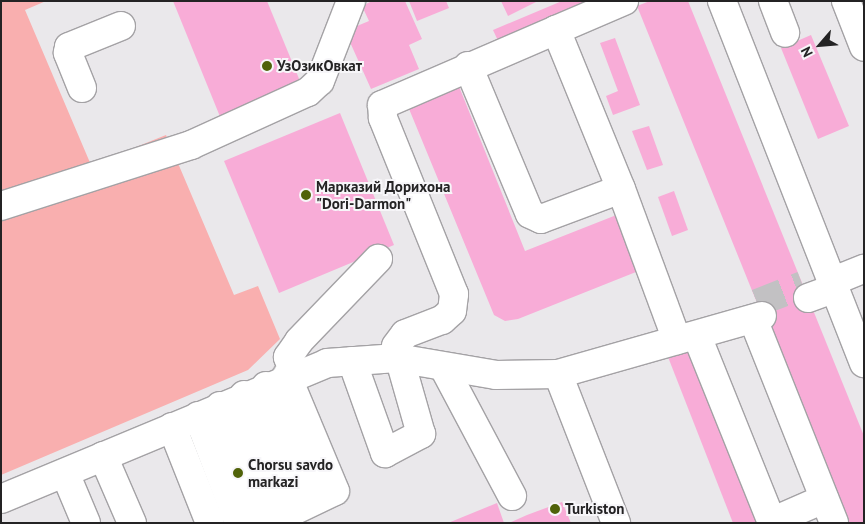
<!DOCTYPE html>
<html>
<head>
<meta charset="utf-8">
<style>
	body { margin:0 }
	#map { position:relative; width:865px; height:524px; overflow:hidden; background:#eae8eb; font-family:"PT Sans",sans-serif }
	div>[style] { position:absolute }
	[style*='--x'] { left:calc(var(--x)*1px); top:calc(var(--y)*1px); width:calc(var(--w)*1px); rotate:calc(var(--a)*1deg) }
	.green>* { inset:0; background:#f9afaf }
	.building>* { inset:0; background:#f8acd7 }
	.minor-tunnel>* { height:28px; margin-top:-14px; transform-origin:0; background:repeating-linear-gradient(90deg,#c2c1c3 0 28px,transparent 0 42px) }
	.roads { filter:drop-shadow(1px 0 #a4a2a5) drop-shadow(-1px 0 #a4a2a5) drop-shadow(0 1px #a4a2a5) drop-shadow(0 -1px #a4a2a5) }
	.minor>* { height:28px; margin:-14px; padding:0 14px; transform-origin:14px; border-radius:14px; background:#fff }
	.dots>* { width:14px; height:14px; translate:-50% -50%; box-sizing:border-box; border:2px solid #f7f6f9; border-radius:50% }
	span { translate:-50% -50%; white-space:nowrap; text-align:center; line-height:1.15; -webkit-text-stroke:4px #f7f6f9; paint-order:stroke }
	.poi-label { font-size:15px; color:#242324; font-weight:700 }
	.left { translate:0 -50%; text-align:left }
	.frame { position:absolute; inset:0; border:2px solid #242324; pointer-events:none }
	.north { position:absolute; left:795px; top:20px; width:50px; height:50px; -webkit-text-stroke:4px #f7f6f9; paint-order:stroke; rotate:243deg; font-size:14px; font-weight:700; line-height:20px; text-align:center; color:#242324 }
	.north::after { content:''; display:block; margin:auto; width:18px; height:22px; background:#242324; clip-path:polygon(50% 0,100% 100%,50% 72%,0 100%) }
</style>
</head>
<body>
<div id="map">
	<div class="green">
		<div style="clip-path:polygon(1px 1px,46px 1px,25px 10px,91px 165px,166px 135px,234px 295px,258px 286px,280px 339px,248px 370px,1px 475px)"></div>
	</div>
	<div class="building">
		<div style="clip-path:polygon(173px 1px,267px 1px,302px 86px,221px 119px)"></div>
		<div style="clip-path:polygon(372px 1px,405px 1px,422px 39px,409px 45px,419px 69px,371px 89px,345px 31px,369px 21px,362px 6px)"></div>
		<div style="clip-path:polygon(409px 1px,446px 1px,449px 8px,417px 21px)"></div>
		<div style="clip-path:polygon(501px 1px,538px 1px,508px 16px)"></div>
		<div style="clip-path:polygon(562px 1px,602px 1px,500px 45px,493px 30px)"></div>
		<div style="clip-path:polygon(650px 1px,688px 1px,864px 436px,864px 523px,846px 523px,637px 6px)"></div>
		<div style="clip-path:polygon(811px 35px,849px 126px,818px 139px,781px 48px)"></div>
		<div style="clip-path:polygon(615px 38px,640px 105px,613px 115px,606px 96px,618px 91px,600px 43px)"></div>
		<div style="clip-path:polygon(458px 84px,525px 251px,619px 214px,641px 270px,518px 319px,505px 321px,494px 315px,407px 104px)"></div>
		<div style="clip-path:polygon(340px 113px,394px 245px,279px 293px,224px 161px)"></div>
		<div style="clip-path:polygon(649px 126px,663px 165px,647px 170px,632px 131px)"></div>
		<div style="clip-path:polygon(674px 191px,688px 230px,672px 236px,658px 197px)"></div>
		<div style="clip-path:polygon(695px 346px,764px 523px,733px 523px,668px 357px)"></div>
		<div style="clip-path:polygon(562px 502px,571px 523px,509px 523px,527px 515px)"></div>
		<div style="clip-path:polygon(497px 503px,504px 523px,448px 523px)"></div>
	</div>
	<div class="minor-tunnel">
		<div style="--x:757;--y:303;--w:49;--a:-21.4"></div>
	</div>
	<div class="roads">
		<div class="minor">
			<div style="--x:722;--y:1;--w:389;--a:68.6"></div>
			<div style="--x:773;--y:1;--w:34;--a:69"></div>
			<div style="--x:846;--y:1;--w:49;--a:68.6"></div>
			<div style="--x:468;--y:66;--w:160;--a:67.3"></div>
			<div style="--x:530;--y:214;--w:12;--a:24"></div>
			<div style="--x:541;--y:219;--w:85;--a:-20.6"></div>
			<div style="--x:621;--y:189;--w:172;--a:-112.2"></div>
			<div style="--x:556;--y:30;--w:74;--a:-23.1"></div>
			<div style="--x:82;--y:88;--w:38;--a:-112"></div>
			<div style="--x:68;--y:53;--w:6;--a:-81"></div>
			<div style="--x:69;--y:47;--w:56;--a:-22"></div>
			<div style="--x:621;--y:189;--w:161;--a:69.7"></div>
			<div style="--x:1;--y:206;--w:200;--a:-17.8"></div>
			<div style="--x:191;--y:145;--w:128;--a:-24.4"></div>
			<div style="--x:308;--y:92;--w:16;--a:-43"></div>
			<div style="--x:320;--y:81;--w:86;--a:-68.8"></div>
			<div style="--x:831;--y:282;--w:35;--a:-22"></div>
			<div style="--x:808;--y:298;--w:27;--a:-20"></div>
			<div style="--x:753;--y:319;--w:219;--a:68.3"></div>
			<div style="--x:697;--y:336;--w:201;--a:68.1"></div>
			<div style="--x:352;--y:361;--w:98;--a:70.3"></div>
			<div style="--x:385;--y:453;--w:41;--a:-27.8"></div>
			<div style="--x:421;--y:434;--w:91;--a:-105.9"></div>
			<div style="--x:396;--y:346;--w:15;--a:-53"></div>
			<div style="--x:405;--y:334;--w:40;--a:-21"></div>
			<div style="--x:442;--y:320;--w:13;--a:-42"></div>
			<div style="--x:452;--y:311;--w:17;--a:-83"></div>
			<div style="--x:454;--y:294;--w:190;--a:-112"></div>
			<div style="--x:383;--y:118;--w:13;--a:-94"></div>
			<div style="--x:382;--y:105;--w:189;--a:-23.3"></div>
			<div style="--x:444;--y:368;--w:145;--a:62"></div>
			<div style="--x:294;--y:373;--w:17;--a:-111"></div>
			<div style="--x:288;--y:357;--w:19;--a:-55"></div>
			<div style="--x:299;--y:341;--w:114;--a:-46.1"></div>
			<div style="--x:558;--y:374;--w:160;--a:68.7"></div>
			<div style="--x:266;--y:386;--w:124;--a:67.8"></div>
			<div style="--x:244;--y:395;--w:126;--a:69.1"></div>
			<div style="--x:220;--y:406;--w:126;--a:68.1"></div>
			<div style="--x:198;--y:416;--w:115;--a:69"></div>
			<div style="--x:172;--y:427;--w:103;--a:68.4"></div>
			<div style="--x:103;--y:456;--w:73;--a:66.6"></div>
			<div style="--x:65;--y:473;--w:54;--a:67.2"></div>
			<div style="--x:1;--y:499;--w:353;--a:-22.6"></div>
			<div style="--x:327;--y:363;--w:70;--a:-4.1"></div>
			<div style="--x:397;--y:358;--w:100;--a:9.7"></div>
			<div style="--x:496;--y:375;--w:62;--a:-0.9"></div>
			<div style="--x:558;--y:374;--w:212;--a:-15.9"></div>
			<div style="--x:771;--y:522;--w:58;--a:-23.5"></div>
			<div style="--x:268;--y:523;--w:74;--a:-25.5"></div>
			<div style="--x:335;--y:491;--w:125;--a:-112.7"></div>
		</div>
	</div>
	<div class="dots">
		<div style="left:267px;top:66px;background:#506209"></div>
		<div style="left:306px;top:195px;background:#506209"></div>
		<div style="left:238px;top:473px;background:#506209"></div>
		<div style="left:555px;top:509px;background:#506209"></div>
	</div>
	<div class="poi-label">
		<span class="left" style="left:277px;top:66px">УзОзикОвкат</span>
		<span class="left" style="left:316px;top:195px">Марказий Дорихона<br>"Dori-Darmon"</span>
		<span class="left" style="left:248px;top:473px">Chorsu savdo<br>markazi</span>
		<span class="left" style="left:565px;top:509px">Turkiston</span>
	</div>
	<div class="frame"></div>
	<div class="north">N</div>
</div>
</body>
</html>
